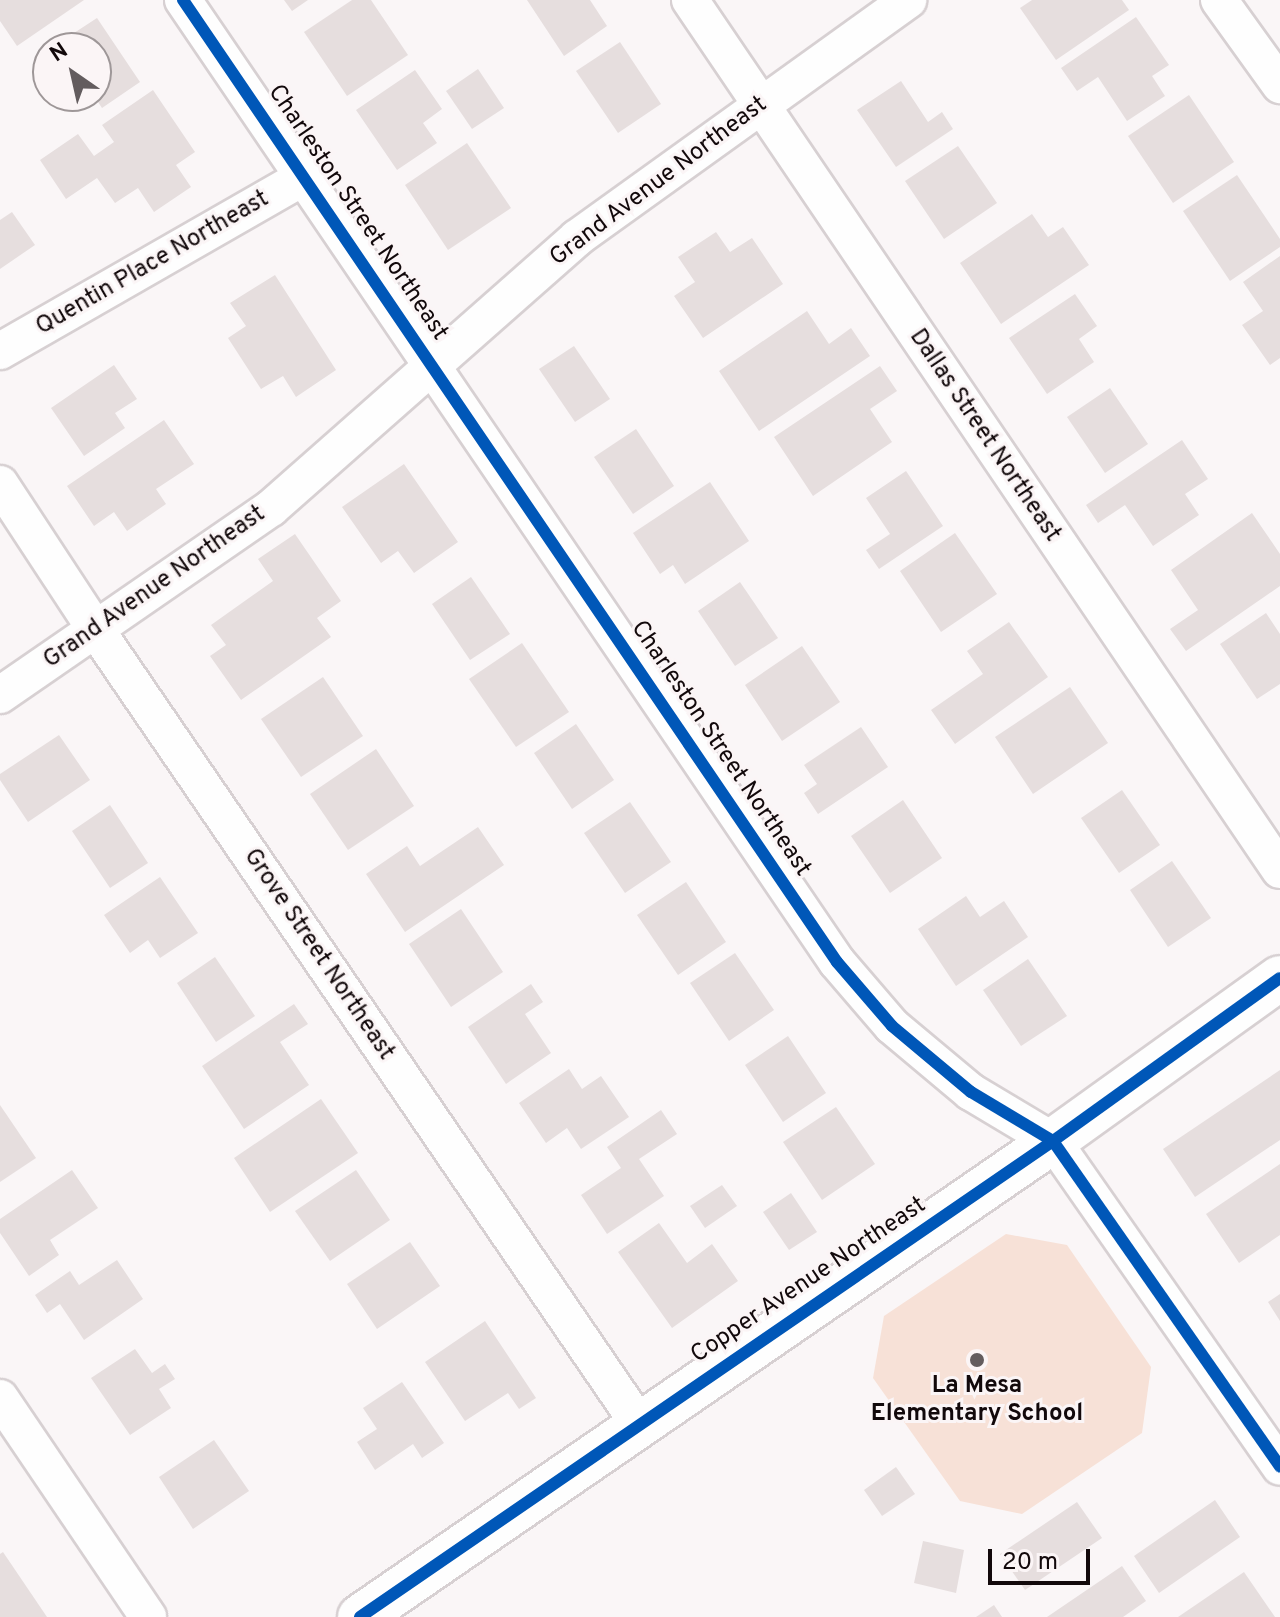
<!DOCTYPE html>
<html>
<head>
<meta charset="utf-8">
<style>
	body { margin:0 }
	#map { position:relative; width:1280px; height:1617px; overflow:hidden; background:#faf6f7; font-family:Overpass,sans-serif }
	div>[style] { position:absolute }
	[style*='--x'] { left:calc(var(--x)*1px); top:calc(var(--y)*1px); width:calc(var(--w)*1px); rotate:calc(var(--a)*1deg) }
	.green>* { inset:0; background:#f7e1d7 }
	.building>* { inset:0; background:#e6dede }
	.roads { filter:drop-shadow(2px 0 #d7d0d2) drop-shadow(-2px 0 #d7d0d2) drop-shadow(0 2px #d7d0d2) drop-shadow(0 -2px #d7d0d2) }
	.minor>* { height:36px; margin:-18px; padding:0 18px; transform-origin:18px; border-radius:18px; background:#fefefe }
	.tertiary>* { height:44px; margin:-22px; padding:0 22px; transform-origin:22px; border-radius:22px; background:#fefefe }
	.cycleway>* { height:12px; margin:-6px; padding:0 6px; transform-origin:6px; border-radius:6px; background:#0057b8 }
	.dots>* { width:22px; height:22px; translate:-50% -50%; box-sizing:border-box; border:4px solid #fbf5f6; border-radius:50% }
	span { translate:-50% -50%; white-space:nowrap; text-align:center; line-height:1.15; -webkit-text-stroke:6px #fbf5f6; paint-order:stroke }
	.street-label { font-size:24px; color:#12090b }
	.poi-label { font-size:24px; color:#12090b; font-weight:700 }
	.north { position:absolute; left:32px; top:32px; width:80px; height:80px; box-sizing:border-box; background:#fbf5f6; border:2px solid #9e9798; border-radius:50%; rotate:326deg; font-size:22px; font-weight:700; line-height:32px; text-align:center; color:#12090b }
	.north::after { content:''; display:block; margin:auto; width:28px; height:36px; background:#635c5e; clip-path:polygon(50% 0,100% 100%,50% 72%,0 100%) }
	.scale { position:absolute; left:988px; top:1549px; width:102px; height:36px; box-sizing:border-box; border:4px solid #12090b; border-top:0; padding-left:10px; font-size:24px; line-height:28px; white-space:nowrap; color:#12090b; -webkit-text-stroke:6px #fbf5f6; paint-order:stroke }
</style>
</head>
<body>
<div id="map">
	<div class="green">
		<div style="clip-path:polygon(1006px 1234px,1067px 1245px,1151px 1367px,1142px 1433px,1022px 1514px,960px 1501px,873px 1378px,884px 1316px)"></div>
	</div>
	<div class="building">
		<div style="clip-path:polygon(0 0,84px 0,17px 46px,0 21px)"></div>
		<div style="clip-path:polygon(284px 0,308px 0,292px 11px)"></div>
		<div style="clip-path:polygon(352px 0,371px 0,408px 55px,347px 96px,304px 32px)"></div>
		<div style="clip-path:polygon(527px 0,590px 0,607px 26px,564px 56px)"></div>
		<div style="clip-path:polygon(1032px 0,1122px 0,1129px 10px,1056px 60px,1020px 8px)"></div>
		<div style="clip-path:polygon(1136px 17px,1169px 65px,1152px 76px,1165px 96px,1127px 121px,1098px 77px,1077px 91px,1061px 68px)"></div>
		<div style="clip-path:polygon(97px 18px,140px 82px,102px 108px,94px 96px,96px 48px,51px 48px)"></div>
		<div style="clip-path:polygon(620px 42px,661px 104px,618px 133px,576px 71px)"></div>
		<div style="clip-path:polygon(48px 50px,48px 72px,38px 57px)"></div>
		<div style="clip-path:polygon(478px 69px,504px 108px,472px 129px,446px 91px)"></div>
		<div style="clip-path:polygon(415px 70px,442px 109px,423px 123px,437px 143px,397px 170px,356px 110px)"></div>
		<div style="clip-path:polygon(901px 81px,928px 122px,942px 112px,953px 129px,896px 167px,857px 110px)"></div>
		<div style="clip-path:polygon(153px 90px,195px 152px,176px 165px,191px 187px,154px 212px,138px 188px,115px 203px,97px 178px,66px 199px,40px 160px,78px 134px,94px 156px,114px 142px,102px 125px)"></div>
		<div style="clip-path:polygon(1189px 95px,1234px 162px,1173px 203px,1128px 136px)"></div>
		<div style="clip-path:polygon(467px 143px,511px 208px,448px 250px,405px 185px)"></div>
		<div style="clip-path:polygon(958px 146px,997px 203px,944px 239px,905px 181px)"></div>
		<div style="clip-path:polygon(1237px 175px,1280px 239px,1280px 247px,1230px 281px,1183px 211px)"></div>
		<div style="clip-path:polygon(12px 212px,35px 245px,0 269px,0 220px)"></div>
		<div style="clip-path:polygon(1032px 214px,1048px 237px,1063px 227px,1089px 265px,1001px 324px,960px 263px)"></div>
		<div style="clip-path:polygon(716px 232px,730px 252px,752px 238px,783px 284px,703px 338px,674px 296px,695px 282px,678px 257px)"></div>
		<div style="clip-path:polygon(1280px 256px,1280px 358px,1270px 365px,1242px 325px,1263px 311px,1243px 282px)"></div>
		<div style="clip-path:polygon(275px 275px,336px 370px,296px 397px,283px 376px,261px 389px,228px 338px,246px 326px,230px 303px)"></div>
		<div style="clip-path:polygon(1075px 294px,1097px 326px,1079px 339px,1094px 362px,1047px 394px,1009px 338px)"></div>
		<div style="clip-path:polygon(807px 311px,829px 344px,851px 328px,870px 356px,759px 431px,719px 371px)"></div>
		<div style="clip-path:polygon(574px 346px,610px 399px,575px 422px,539px 369px)"></div>
		<div style="clip-path:polygon(114px 365px,137px 399px,115px 413px,125px 428px,84px 456px,51px 408px)"></div>
		<div style="clip-path:polygon(880px 366px,897px 391px,870px 409px,892px 442px,813px 496px,774px 437px)"></div>
		<div style="clip-path:polygon(1110px 388px,1148px 444px,1105px 473px,1067px 417px)"></div>
		<div style="clip-path:polygon(164px 420px,194px 464px,156px 489px,166px 504px,127px 531px,114px 512px,94px 526px,67px 486px)"></div>
		<div style="clip-path:polygon(636px 429px,674px 486px,633px 514px,594px 457px)"></div>
		<div style="clip-path:polygon(1182px 440px,1208px 479px,1185px 494px,1199px 515px,1153px 546px,1125px 505px,1098px 523px,1086px 505px)"></div>
		<div style="clip-path:polygon(404px 464px,458px 542px,414px 573px,398px 551px,381px 563px,342px 507px)"></div>
		<div style="clip-path:polygon(906px 471px,943px 526px,879px 569px,866px 550px,890px 534px,866px 498px)"></div>
		<div style="clip-path:polygon(710px 482px,749px 541px,685px 584px,673px 565px,660px 574px,633px 533px)"></div>
		<div style="clip-path:polygon(1252px 513px,1280px 554px,1280px 586px,1186px 651px,1170px 629px,1198px 610px,1171px 570px)"></div>
		<div style="clip-path:polygon(955px 533px,997px 594px,941px 632px,900px 571px)"></div>
		<div style="clip-path:polygon(295px 534px,341px 601px,317px 618px,331px 637px,241px 700px,210px 656px,226px 645px,211px 625px,273px 581px,258px 559px)"></div>
		<div style="clip-path:polygon(471px 577px,510px 634px,470px 660px,432px 604px)"></div>
		<div style="clip-path:polygon(740px 582px,778px 638px,735px 666px,698px 611px)"></div>
		<div style="clip-path:polygon(1266px 613px,1280px 634px,1280px 684px,1257px 699px,1220px 644px)"></div>
		<div style="clip-path:polygon(1009px 622px,1048px 677px,955px 744px,931px 710px,983px 674px,967px 651px)"></div>
		<div style="clip-path:polygon(522px 643px,569px 712px,516px 747px,469px 679px)"></div>
		<div style="clip-path:polygon(802px 646px,840px 702px,782px 741px,745px 685px)"></div>
		<div style="clip-path:polygon(323px 677px,363px 736px,301px 777px,261px 719px)"></div>
		<div style="clip-path:polygon(1070px 687px,1108px 743px,1033px 794px,995px 737px)"></div>
		<div style="clip-path:polygon(576px 724px,614px 780px,572px 809px,534px 753px)"></div>
		<div style="clip-path:polygon(861px 727px,888px 767px,818px 814px,804px 793px,817px 784px,804px 765px)"></div>
		<div style="clip-path:polygon(59px 735px,90px 780px,28px 822px,0 780px,0 774px)"></div>
		<div style="clip-path:polygon(376px 749px,414px 806px,348px 850px,310px 794px)"></div>
		<div style="clip-path:polygon(1122px 790px,1160px 845px,1119px 873px,1081px 818px)"></div>
		<div style="clip-path:polygon(903px 800px,942px 858px,890px 893px,851px 836px)"></div>
		<div style="clip-path:polygon(630px 802px,671px 862px,625px 893px,584px 833px)"></div>
		<div style="clip-path:polygon(110px 805px,148px 863px,110px 888px,72px 831px)"></div>
		<div style="clip-path:polygon(478px 827px,504px 865px,405px 932px,366px 874px,407px 846px,420px 866px)"></div>
		<div style="clip-path:polygon(1172px 861px,1211px 918px,1168px 947px,1130px 890px)"></div>
		<div style="clip-path:polygon(160px 877px,198px 933px,160px 958px,148px 940px,130px 953px,104px 915px)"></div>
		<div style="clip-path:polygon(686px 882px,726px 942px,678px 975px,637px 915px)"></div>
		<div style="clip-path:polygon(966px 896px,980px 917px,1004px 901px,1028px 937px,956px 986px,918px 929px)"></div>
		<div style="clip-path:polygon(461px 909px,503px 972px,451px 1007px,409px 944px)"></div>
		<div style="clip-path:polygon(735px 953px,774px 1010px,729px 1041px,690px 983px)"></div>
		<div style="clip-path:polygon(215px 957px,255px 1016px,216px 1042px,177px 983px)"></div>
		<div style="clip-path:polygon(1028px 959px,1067px 1016px,1021px 1046px,983px 990px)"></div>
		<div style="clip-path:polygon(531px 984px,543px 1002px,525px 1014px,551px 1053px,506px 1084px,468px 1027px)"></div>
		<div style="clip-path:polygon(294px 1004px,308px 1024px,280px 1042px,309px 1085px,244px 1129px,202px 1066px)"></div>
		<div style="clip-path:polygon(788px 1036px,826px 1093px,783px 1122px,745px 1065px)"></div>
		<div style="clip-path:polygon(569px 1069px,582px 1089px,601px 1076px,629px 1117px,581px 1149px,567px 1128px,546px 1143px,519px 1103px)"></div>
		<div style="clip-path:polygon(1280px 1070px,1280px 1140px,1195px 1197px,1163px 1149px)"></div>
		<div style="clip-path:polygon(321px 1099px,358px 1153px,270px 1212px,234px 1158px)"></div>
		<div style="clip-path:polygon(0 1105px,36px 1158px,0 1182px)"></div>
		<div style="clip-path:polygon(836px 1107px,875px 1164px,822px 1200px,783px 1142px)"></div>
		<div style="clip-path:polygon(661px 1110px,677px 1134px,639px 1159px,664px 1196px,607px 1234px,581px 1195px,621px 1168px,607px 1147px)"></div>
		<div style="clip-path:polygon(1280px 1164px,1280px 1235px,1239px 1263px,1206px 1214px)"></div>
		<div style="clip-path:polygon(72px 1170px,98px 1208px,50px 1240px,59px 1255px,29px 1276px,0 1233px,0 1219px)"></div>
		<div style="clip-path:polygon(356px 1170px,390px 1220px,330px 1261px,295px 1211px)"></div>
		<div style="clip-path:polygon(722px 1185px,737px 1206px,705px 1228px,690px 1206px)"></div>
		<div style="clip-path:polygon(791px 1193px,817px 1232px,789px 1250px,763px 1212px)"></div>
		<div style="clip-path:polygon(659px 1223px,687px 1263px,712px 1244px,738px 1281px,672px 1328px,618px 1252px)"></div>
		<div style="clip-path:polygon(410px 1242px,440px 1286px,377px 1329px,347px 1284px)"></div>
		<div style="clip-path:polygon(117px 1260px,143px 1299px,84px 1340px,60px 1304px,47px 1313px,35px 1295px,70px 1271px,79px 1285px)"></div>
		<div style="clip-path:polygon(1280px 1294px,1280px 1321px,1268px 1302px)"></div>
		<div style="clip-path:polygon(485px 1321px,536px 1398px,519px 1409px,508px 1393px,465px 1421px,425px 1362px)"></div>
		<div style="clip-path:polygon(135px 1349px,152px 1373px,165px 1364px,175px 1379px,159px 1389px,171px 1408px,130px 1435px,91px 1378px)"></div>
		<div style="clip-path:polygon(402px 1382px,444px 1443px,422px 1458px,413px 1444px,375px 1470px,357px 1442px,377px 1429px,363px 1408px)"></div>
		<div style="clip-path:polygon(214px 1440px,249px 1491px,193px 1529px,159px 1477px)"></div>
		<div style="clip-path:polygon(896px 1467px,915px 1494px,882px 1516px,864px 1490px)"></div>
		<div style="clip-path:polygon(1215px 1500px,1240px 1537px,1159px 1593px,1134px 1556px)"></div>
		<div style="clip-path:polygon(1077px 1502px,1102px 1538px,1025px 1590px,1000px 1554px)"></div>
		<div style="clip-path:polygon(923px 1541px,964px 1550px,956px 1593px,914px 1583px)"></div>
		<div style="clip-path:polygon(3px 1552px,47px 1617px,0 1617px,0 1554px)"></div>
		<div style="clip-path:polygon(1122px 1566px,1146px 1601px,1123px 1617px,1047px 1617px)"></div>
		<div style="clip-path:polygon(1244px 1572px,1275px 1617px,1178px 1617px)"></div>
		<div style="clip-path:polygon(994px 1605px,1002px 1617px,976px 1617px)"></div>
	</div>
	<div class="roads">
		<div class="minor">
			<div style="--x:183;--y:0;--w:1163;--a:55.79"></div>
			<div style="--x:837;--y:962;--w:84;--a:49.3"></div>
			<div style="--x:892;--y:1026;--w:103;--a:39.9"></div>
			<div style="--x:971;--y:1092;--w:96;--a:30.9"></div>
			<div style="--x:1053;--y:1141;--w:397;--a:55.1"></div>
			<div style="--x:690;--y:0;--w:1051;--a:55.86"></div>
			<div style="--x:1219;--y:0;--w:105;--a:54.3"></div>
			<div style="--x:0;--y:351;--w:352;--a:-29.8"></div>
			<div style="--x:0;--y:484;--w:175;--a:56.7"></div>
			<div style="--x:96;--y:630;--w:962;--a:55.63"></div>
			<div style="--x:0;--y:695;--w:329;--a:-34.6"></div>
			<div style="--x:271;--y:508;--w:408;--a:-41.4"></div>
			<div style="--x:577;--y:238;--w:408;--a:-35.7"></div>
			<div style="--x:0;--y:1398;--w:264;--a:55.9"></div>
		</div>
		<div class="tertiary">
			<div style="--x:360;--y:1617;--w:841;--a:-34.48"></div>
			<div style="--x:1053;--y:1141;--w:279;--a:-35.7"></div>
		</div>
	</div>
	<div class="cycleway">
		<div style="--x:183;--y:0;--w:1163;--a:55.79"></div>
		<div style="--x:837;--y:962;--w:84;--a:49.3"></div>
		<div style="--x:892;--y:1026;--w:103;--a:39.9"></div>
		<div style="--x:971;--y:1092;--w:96;--a:30.9"></div>
		<div style="--x:1053;--y:1141;--w:397;--a:55.1"></div>
		<div style="--x:360;--y:1617;--w:841;--a:-34.48"></div>
		<div style="--x:1053;--y:1141;--w:279;--a:-35.7"></div>
	</div>
	<div class="dots">
		<div style="left:977px;top:1360px;background:#635c5e"></div>
	</div>
	<div class="street-label">
		<span style="left:659px;top:182px;rotate:-37deg">Grand Avenue Northeast</span>
		<span style="left:357px;top:213px;rotate:56deg">Charleston Street Northeast</span>
		<span style="left:153px;top:264px;rotate:-30deg">Quentin Place Northeast</span>
		<span style="left:984px;top:436px;rotate:56deg">Dallas Street Northeast</span>
		<span style="left:155px;top:588px;rotate:-35deg">Grand Avenue Northeast</span>
		<span style="left:720px;top:749px;rotate:56deg">Charleston Street Northeast</span>
		<span style="left:318px;top:955px;rotate:56deg">Grove Street Northeast</span>
		<span style="left:809px;top:1281px;rotate:-34deg">Copper Avenue Northeast</span>
	</div>
	<div class="poi-label">
		<span style="left:977px;top:1401px">La Mesa<br>Elementary School</span>
	</div>
	<div class="north">N</div>
	<div class="scale">20 m</div>
</div>
</body>
</html>
